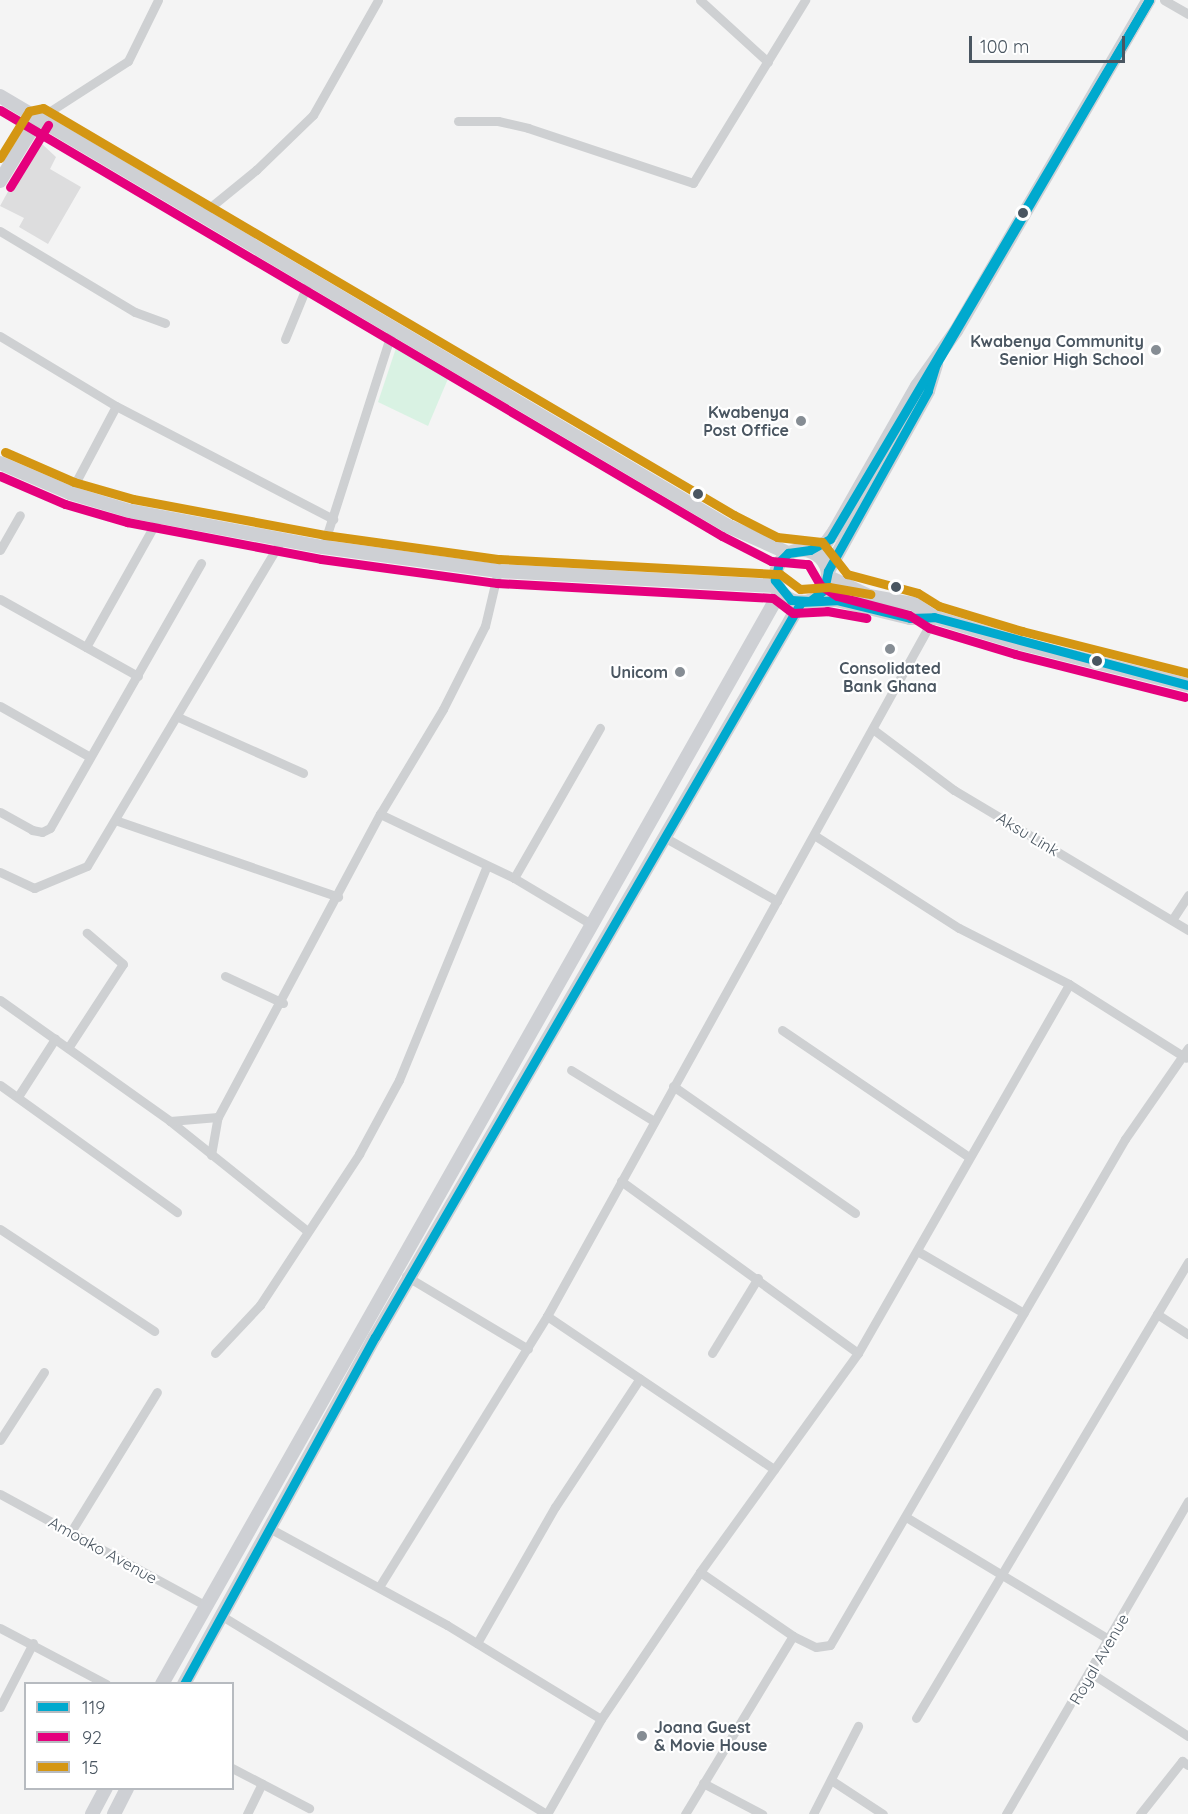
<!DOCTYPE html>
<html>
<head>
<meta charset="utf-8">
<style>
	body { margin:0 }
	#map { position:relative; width:1188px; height:1814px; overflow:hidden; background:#f4f4f4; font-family:Quicksand,sans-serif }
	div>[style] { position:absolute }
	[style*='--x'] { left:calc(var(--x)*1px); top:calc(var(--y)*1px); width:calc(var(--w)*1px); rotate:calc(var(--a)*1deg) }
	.green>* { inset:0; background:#d9f2e3 }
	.building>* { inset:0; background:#ddddde }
	.street>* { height:9px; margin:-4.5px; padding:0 4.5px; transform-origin:4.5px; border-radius:4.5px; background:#ced0d2 }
	.secondary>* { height:14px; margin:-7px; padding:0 7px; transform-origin:7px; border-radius:7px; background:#ced0d4 }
	.secondary>.ring { margin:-7px; padding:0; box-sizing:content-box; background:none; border:14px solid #ced0d4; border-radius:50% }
	.bus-1>* { height:9px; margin:-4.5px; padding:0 4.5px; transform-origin:4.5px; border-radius:4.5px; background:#00a9ce }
	.bus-2>* { height:9px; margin:-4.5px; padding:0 4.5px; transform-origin:4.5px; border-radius:4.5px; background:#e5007d }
	.bus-3>* { height:9px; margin:-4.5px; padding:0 4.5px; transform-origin:4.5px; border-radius:4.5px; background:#d49613 }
	.dots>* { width:16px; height:16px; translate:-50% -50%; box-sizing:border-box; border:3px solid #fff; border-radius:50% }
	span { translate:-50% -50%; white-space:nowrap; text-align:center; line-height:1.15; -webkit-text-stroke:4.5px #fff; paint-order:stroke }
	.poi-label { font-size:16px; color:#4a5661; font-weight:700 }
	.right { translate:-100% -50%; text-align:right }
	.left { translate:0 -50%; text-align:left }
	.street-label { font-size:16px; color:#4a5661 }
	.legend { position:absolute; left:24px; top:1682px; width:210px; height:108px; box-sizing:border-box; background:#fff; border:2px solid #b7bbc0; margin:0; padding:8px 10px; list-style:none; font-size:18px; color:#4a5661 }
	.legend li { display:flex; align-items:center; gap:12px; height:30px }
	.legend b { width:30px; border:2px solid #b7bbc0 }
	.scale { position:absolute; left:969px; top:36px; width:156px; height:27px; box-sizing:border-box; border:3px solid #4a5661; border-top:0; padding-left:8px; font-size:18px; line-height:21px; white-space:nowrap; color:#4a5661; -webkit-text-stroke:4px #fff; paint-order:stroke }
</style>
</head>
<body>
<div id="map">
	<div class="green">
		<div style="clip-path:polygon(397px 345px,450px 374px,428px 426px,378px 402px)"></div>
	</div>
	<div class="building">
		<div style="clip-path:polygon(42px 144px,56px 157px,50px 169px,81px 187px,48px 244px,19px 227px,24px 218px,0 206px,33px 146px)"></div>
	</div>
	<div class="street">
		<div style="--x:700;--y:0;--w:92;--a:42.4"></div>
		<div style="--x:1164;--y:0;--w:28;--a:30"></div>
		<div style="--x:38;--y:119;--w:107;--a:-32.8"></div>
		<div style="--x:128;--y:61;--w:68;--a:-63.8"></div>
		<div style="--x:458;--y:121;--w:40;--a:0"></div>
		<div style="--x:498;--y:121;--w:31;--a:13"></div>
		<div style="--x:528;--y:128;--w:174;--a:18.4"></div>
		<div style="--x:693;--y:183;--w:215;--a:-58.5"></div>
		<div style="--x:202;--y:214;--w:70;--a:-39.2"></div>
		<div style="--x:256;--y:170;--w:79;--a:-44"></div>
		<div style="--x:313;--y:115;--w:132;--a:-60.5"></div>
		<div style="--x:0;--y:231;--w:157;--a:31"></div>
		<div style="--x:135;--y:312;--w:32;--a:20"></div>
		<div style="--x:0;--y:336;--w:135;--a:31.1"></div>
		<div style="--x:116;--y:406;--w:245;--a:27.5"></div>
		<div style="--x:285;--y:339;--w:66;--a:-67.7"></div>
		<div style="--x:70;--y:493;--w:98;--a:-62.1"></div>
		<div style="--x:323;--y:547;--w:231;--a:-72.3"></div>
		<div style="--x:0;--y:550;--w:40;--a:-60.3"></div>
		<div style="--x:0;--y:599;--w:158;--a:29.2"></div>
		<div style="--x:86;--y:647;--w:149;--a:-60.7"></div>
		<div style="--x:0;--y:706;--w:103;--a:29.5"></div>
		<div style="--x:178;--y:717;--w:137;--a:24.1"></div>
		<div style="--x:874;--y:730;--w:100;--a:36.9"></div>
		<div style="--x:954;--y:790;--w:273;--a:30.9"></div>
		<div style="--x:0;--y:812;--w:37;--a:29"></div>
		<div style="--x:32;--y:830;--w:10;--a:11"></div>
		<div style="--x:42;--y:832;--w:9;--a:-27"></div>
		<div style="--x:50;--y:828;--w:305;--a:-60.3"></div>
		<div style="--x:380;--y:814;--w:148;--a:25.5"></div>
		<div style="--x:514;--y:878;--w:90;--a:30.9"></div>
		<div style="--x:115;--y:820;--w:236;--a:19"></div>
		<div style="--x:814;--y:835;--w:172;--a:32.7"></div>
		<div style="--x:959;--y:928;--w:123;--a:27"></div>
		<div style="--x:1069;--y:984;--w:138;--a:32.3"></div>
		<div style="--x:664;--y:837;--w:130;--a:29.5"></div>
		<div style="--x:0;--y:872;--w:38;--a:25"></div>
		<div style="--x:34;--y:888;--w:57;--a:-22.5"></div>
		<div style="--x:87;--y:866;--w:381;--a:-59.2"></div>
		<div style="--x:514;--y:878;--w:173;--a:-60.2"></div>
		<div style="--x:1172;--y:920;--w:30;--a:-57"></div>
		<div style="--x:225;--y:976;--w:64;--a:25"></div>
		<div style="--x:0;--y:1000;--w:209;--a:35.4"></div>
		<div style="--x:170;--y:1121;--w:174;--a:38.7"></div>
		<div style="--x:782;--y:1030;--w:226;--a:34.2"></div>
		<div style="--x:68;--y:1048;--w:100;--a:-56.8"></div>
		<div style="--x:123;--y:964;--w:48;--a:-139.3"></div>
		<div style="--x:571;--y:1070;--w:97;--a:31.6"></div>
		<div style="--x:0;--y:1085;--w:218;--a:35.7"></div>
		<div style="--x:673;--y:1086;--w:222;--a:34.9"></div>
		<div style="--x:19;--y:1095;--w:67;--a:-57.3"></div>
		<div style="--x:170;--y:1121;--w:48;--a:-4.8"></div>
		<div style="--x:218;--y:1117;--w:344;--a:-61.9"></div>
		<div style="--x:380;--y:814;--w:122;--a:-59"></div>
		<div style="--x:443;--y:709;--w:93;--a:-63.2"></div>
		<div style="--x:485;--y:626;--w:57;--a:-76.7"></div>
		<div style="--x:211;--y:1155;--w:39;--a:-80"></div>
		<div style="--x:621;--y:1181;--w:293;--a:36"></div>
		<div style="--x:0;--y:1229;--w:185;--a:33.5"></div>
		<div style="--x:919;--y:1252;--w:121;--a:30.2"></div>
		<div style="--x:406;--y:1276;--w:142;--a:30.9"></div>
		<div style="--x:1157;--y:1314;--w:37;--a:33"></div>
		<div style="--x:547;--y:1316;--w:274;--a:34"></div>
		<div style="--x:215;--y:1353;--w:66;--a:-46.8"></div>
		<div style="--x:260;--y:1305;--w:181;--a:-56.7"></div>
		<div style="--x:359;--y:1154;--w:84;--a:-61.6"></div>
		<div style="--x:399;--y:1080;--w:229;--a:-67.7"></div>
		<div style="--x:712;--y:1353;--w:88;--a:-58.5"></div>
		<div style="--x:0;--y:1440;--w:81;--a:-57.1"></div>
		<div style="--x:0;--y:1494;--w:234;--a:28.5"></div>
		<div style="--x:906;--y:1517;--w:238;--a:31.1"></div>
		<div style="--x:271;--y:1529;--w:200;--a:28.6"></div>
		<div style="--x:447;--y:1625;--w:180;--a:31.4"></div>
		<div style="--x:72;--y:1530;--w:162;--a:-58.4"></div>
		<div style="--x:700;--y:1572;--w:113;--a:34.5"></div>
		<div style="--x:793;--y:1636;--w:25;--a:26"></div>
		<div style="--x:816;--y:1647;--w:14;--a:-8"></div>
		<div style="--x:830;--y:1645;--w:586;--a:-59.76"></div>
		<div style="--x:1125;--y:1139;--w:111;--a:-55.3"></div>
		<div style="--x:379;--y:1587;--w:319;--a:-58.2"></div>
		<div style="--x:547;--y:1316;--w:799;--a:-61.03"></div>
		<div style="--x:222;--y:1616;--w:381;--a:31.4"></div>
		<div style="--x:0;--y:1628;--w:120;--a:27.8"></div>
		<div style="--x:477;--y:1643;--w:157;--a:-60.2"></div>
		<div style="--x:555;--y:1507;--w:154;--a:-56.6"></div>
		<div style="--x:1091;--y:1673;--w:116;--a:33"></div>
		<div style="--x:0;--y:1707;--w:72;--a:-62.7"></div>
		<div style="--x:916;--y:1718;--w:531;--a:-59.18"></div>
		<div style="--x:232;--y:1768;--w:87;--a:27.5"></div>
		<div style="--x:831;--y:1780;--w:62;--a:33.2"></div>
		<div style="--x:703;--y:1783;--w:67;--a:27.7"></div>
		<div style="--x:247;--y:1814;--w:34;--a:-64"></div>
		<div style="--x:547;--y:1814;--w:109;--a:-60.4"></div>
		<div style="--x:601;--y:1719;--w:177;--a:-56"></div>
		<div style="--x:700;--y:1572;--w:270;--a:-54.2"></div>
		<div style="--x:858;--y:1353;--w:425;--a:-60.2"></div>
		<div style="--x:685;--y:1814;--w:208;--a:-58.8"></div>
		<div style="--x:813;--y:1814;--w:99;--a:-62.9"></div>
		<div style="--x:1006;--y:1814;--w:362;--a:-59.8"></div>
		<div style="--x:1140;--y:1814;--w:68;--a:-51.6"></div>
		<div style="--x:1182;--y:1761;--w:7;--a:34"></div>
	</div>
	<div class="secondary">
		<div style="--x:0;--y:96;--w:846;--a:30.57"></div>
		<div style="--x:728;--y:526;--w:66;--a:24.2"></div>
		<div style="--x:0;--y:181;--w:73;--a:-58.5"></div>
		<div style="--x:0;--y:463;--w:76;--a:23.2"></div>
		<div style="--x:70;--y:493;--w:63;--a:16.7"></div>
		<div style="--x:130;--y:511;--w:196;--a:10.6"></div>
		<div style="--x:323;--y:547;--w:177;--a:7.8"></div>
		<div style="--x:498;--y:571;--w:280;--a:3.1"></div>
		<div class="ring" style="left:776px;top:550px;width:38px;height:38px"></div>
		<div style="--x:810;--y:550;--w:17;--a:-24"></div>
		<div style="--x:826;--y:543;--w:14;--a:-54"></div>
		<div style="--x:834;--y:532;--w:168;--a:-60.4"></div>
		<div style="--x:917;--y:386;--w:67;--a:-54.7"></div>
		<div style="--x:956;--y:331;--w:383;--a:-59.8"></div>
		<div style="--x:828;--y:571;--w:206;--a:-60.9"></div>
		<div style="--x:928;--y:391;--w:28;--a:-73"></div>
		<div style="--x:829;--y:577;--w:44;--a:25.4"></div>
		<div style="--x:869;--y:596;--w:46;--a:10.1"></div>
		<div style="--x:914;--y:604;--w:24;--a:33"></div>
		<div style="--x:934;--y:617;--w:89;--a:17"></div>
		<div style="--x:1019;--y:643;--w:174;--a:14"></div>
		<div style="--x:810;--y:601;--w:26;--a:-2"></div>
		<div style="--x:836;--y:600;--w:76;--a:13.7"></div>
		<div style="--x:910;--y:618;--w:24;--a:-2"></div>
		<div style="--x:162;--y:1684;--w:1255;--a:-60.49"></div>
		<div style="--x:184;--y:1684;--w:396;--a:-61.2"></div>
		<div style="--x:375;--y:1337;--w:850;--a:-59.9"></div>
		<div style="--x:92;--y:1814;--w:30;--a:-62"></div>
		<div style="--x:114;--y:1814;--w:29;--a:-63"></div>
	</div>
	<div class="bus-1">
		<div style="--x:1149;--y:0;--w:422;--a:120.3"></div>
		<div style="--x:936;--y:364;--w:28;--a:107"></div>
		<div style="--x:928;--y:391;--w:206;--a:119.1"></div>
		<div style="--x:828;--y:571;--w:19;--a:102"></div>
		<div style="--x:824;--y:590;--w:18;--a:142"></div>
		<div style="--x:810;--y:601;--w:19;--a:-177"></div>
		<div style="--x:791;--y:600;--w:26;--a:-129"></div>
		<div style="--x:775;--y:580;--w:18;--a:-77"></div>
		<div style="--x:779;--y:562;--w:13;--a:-45"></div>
		<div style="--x:788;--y:553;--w:22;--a:-8"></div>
		<div style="--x:810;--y:550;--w:23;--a:-29"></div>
		<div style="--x:830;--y:539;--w:626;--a:-59.38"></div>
		<div style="--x:801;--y:602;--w:35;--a:-3"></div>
		<div style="--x:836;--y:600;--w:76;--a:13.7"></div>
		<div style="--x:910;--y:618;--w:24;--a:-2"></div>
		<div style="--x:934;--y:617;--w:263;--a:15"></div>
		<div style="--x:184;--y:1684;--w:396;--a:-61.2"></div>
		<div style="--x:375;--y:1337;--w:850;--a:-59.9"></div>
	</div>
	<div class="bus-2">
		<div style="--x:0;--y:110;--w:838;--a:30.54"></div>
		<div style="--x:722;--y:536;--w:55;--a:27"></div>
		<div style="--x:771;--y:561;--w:37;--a:5"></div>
		<div style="--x:808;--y:564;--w:24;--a:60"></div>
		<div style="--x:820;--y:585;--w:20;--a:33"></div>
		<div style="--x:837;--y:596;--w:74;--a:14.8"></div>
		<div style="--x:909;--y:615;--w:24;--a:33"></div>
		<div style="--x:929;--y:628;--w:90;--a:16.8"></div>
		<div style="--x:1015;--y:654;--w:175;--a:14.2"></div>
		<div style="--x:10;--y:187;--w:73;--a:-58.5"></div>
		<div style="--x:0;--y:476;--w:71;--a:23.3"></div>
		<div style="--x:65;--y:504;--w:65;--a:16.2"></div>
		<div style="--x:127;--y:522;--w:197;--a:10.8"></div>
		<div style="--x:321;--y:559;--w:178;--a:7.8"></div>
		<div style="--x:497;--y:583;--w:276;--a:3.1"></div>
		<div style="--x:773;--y:598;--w:25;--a:37"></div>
		<div style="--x:793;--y:613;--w:34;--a:-3"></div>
		<div style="--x:827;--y:611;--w:40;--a:10"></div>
	</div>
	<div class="bus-3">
		<div style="--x:0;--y:158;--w:55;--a:-58.3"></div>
		<div style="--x:29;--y:111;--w:14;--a:-12"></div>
		<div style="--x:43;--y:108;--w:802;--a:30.5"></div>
		<div style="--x:734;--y:515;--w:48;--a:27.1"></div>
		<div style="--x:777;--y:537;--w:45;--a:6.3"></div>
		<div style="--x:822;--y:542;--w:41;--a:52"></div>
		<div style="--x:847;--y:574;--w:73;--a:15"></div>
		<div style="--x:918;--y:593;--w:25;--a:32"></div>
		<div style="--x:939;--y:606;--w:87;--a:16.8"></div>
		<div style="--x:1022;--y:631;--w:171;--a:14.2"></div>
		<div style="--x:5;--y:452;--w:75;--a:23.5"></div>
		<div style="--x:74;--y:482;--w:61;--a:16.1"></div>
		<div style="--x:133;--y:499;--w:195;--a:10.6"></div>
		<div style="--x:325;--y:535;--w:176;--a:7.9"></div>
		<div style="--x:499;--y:559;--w:281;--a:3.1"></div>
		<div style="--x:780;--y:574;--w:25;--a:37"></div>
		<div style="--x:800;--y:589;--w:29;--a:-4"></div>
		<div style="--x:829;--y:587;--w:42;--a:9.7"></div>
	</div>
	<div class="dots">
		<div style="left:1023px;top:213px;background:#4a5661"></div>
		<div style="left:1156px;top:350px;background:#868d94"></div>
		<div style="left:801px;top:421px;background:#868d94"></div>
		<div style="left:698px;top:494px;background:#4a5661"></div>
		<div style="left:896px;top:587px;background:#4a5661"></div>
		<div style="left:890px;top:649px;background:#868d94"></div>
		<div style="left:1097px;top:661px;background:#4a5661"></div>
		<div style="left:680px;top:672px;background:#868d94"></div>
		<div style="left:642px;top:1736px;background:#868d94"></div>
	</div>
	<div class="poi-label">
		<span class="right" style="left:1144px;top:350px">Kwabenya Community<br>Senior High School</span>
		<span class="right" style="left:789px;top:421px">Kwabenya<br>Post Office</span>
		<span style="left:890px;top:677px">Consolidated<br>Bank Ghana</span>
		<span class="right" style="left:668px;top:672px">Unicom</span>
		<span class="left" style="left:654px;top:1736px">Joana Guest<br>&amp; Movie House</span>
	</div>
	<div class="street-label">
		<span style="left:1028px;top:834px;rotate:31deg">Aksu Link</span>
		<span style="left:103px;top:1550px;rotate:29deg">Amoako Avenue</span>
		<span style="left:1099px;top:1659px;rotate:-60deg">Royal Avenue</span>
	</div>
	<ul class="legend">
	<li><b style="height:8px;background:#00a9ce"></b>119</li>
	<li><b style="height:8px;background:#e5007d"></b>92</li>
	<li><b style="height:8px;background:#d49613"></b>15</li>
	</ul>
	<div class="scale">100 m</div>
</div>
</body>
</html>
